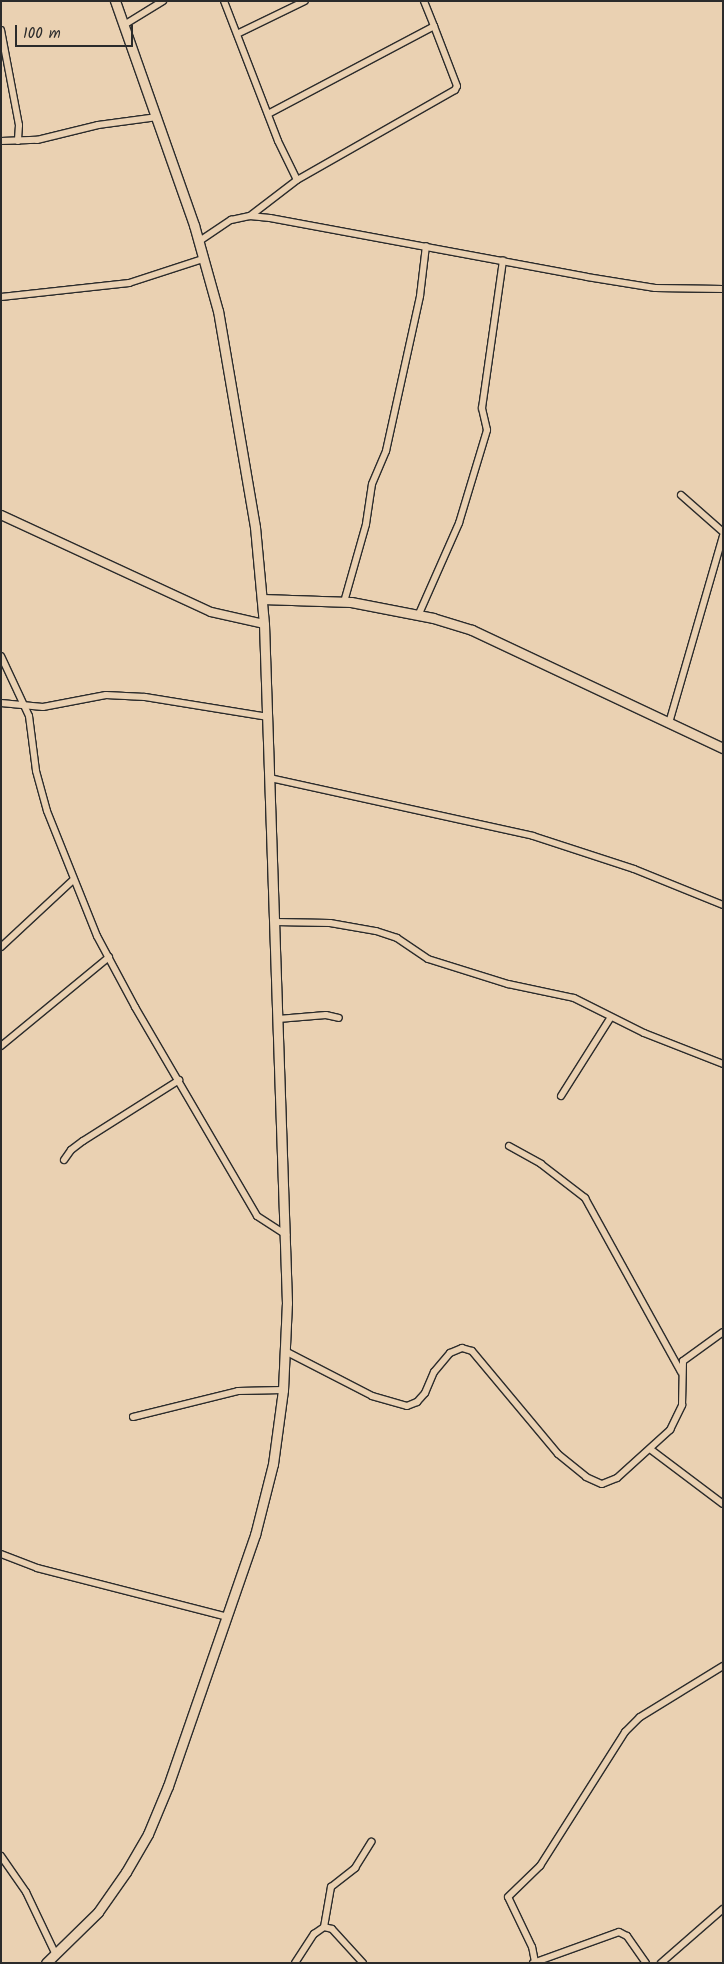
<!DOCTYPE html>
<html>
<head>
<meta charset="utf-8">
<style>
	body { margin:0 }
	#map { position:relative; width:724px; height:1964px; overflow:hidden; background:#ead1b2; font-family:Kalam,sans-serif }
	div>[style] { position:absolute }
	[style*='--x'] { left:calc(var(--x)*1px); top:calc(var(--y)*1px); width:calc(var(--w)*1px); rotate:calc(var(--a)*1deg) }
	.roads { filter:drop-shadow(1px 0 #2b2b2b) drop-shadow(-1px 0 #2b2b2b) drop-shadow(0 1px #2b2b2b) drop-shadow(0 -1px #2b2b2b) }
	.minor>* { height:6px; margin:-3px; padding:0 3px; transform-origin:3px; border-radius:3px; background:#ead1b2 }
	.tertiary>* { height:8px; margin:-4px; padding:0 4px; transform-origin:4px; border-radius:4px; background:#ead1b2 }
	.secondary>* { height:9px; margin:-4.5px; padding:0 4.5px; transform-origin:4.5px; border-radius:4.5px; background:#ead1b2 }
	span { translate:-50% -50%; white-space:nowrap; text-align:center; line-height:1.15; -webkit-text-stroke:4.5px #ead1b2; paint-order:stroke }
	.frame { position:absolute; inset:0; border:2px solid #2b2b2b; pointer-events:none }
	.scale { position:absolute; left:15px; top:25px; width:118px; height:22px; box-sizing:border-box; border:2px solid #2b2b2b; border-top:0; padding-left:6px; font-size:15px; line-height:18px; white-space:nowrap; color:#2b2b2b; -webkit-text-stroke:4px #ead1b2; paint-order:stroke }
</style>
</head>
<body>
<div id="map">
	<div class="roads">
		<div class="minor">
			<div style="--x:224;--y:1;--w:150;--a:68.9"></div>
			<div style="--x:278;--y:141;--w:43;--a:64"></div>
			<div style="--x:124;--y:25;--w:46;--a:-31.6"></div>
			<div style="--x:1;--y:30;--w:97;--a:79.3"></div>
			<div style="--x:19;--y:125;--w:16;--a:94"></div>
			<div style="--x:239;--y:33;--w:73;--a:-25.9"></div>
			<div style="--x:268;--y:114;--w:188;--a:-27.9"></div>
			<div style="--x:434;--y:26;--w:27;--a:-112"></div>
			<div style="--x:1;--y:141;--w:36;--a:-2"></div>
			<div style="--x:37;--y:140;--w:63;--a:-13.8"></div>
			<div style="--x:98;--y:125;--w:60;--a:-7.7"></div>
			<div style="--x:250;--y:216;--w:59;--a:-37.5"></div>
			<div style="--x:297;--y:180;--w:182;--a:-29.7"></div>
			<div style="--x:455;--y:90;--w:4;--a:-63"></div>
			<div style="--x:457;--y:86;--w:64;--a:-111"></div>
			<div style="--x:198;--y:242;--w:40;--a:-34"></div>
			<div style="--x:231;--y:220;--w:19;--a:-12"></div>
			<div style="--x:250;--y:216;--w:20;--a:6"></div>
			<div style="--x:270;--y:218;--w:322;--a:10.5"></div>
			<div style="--x:587;--y:277;--w:69;--a:9.2"></div>
			<div style="--x:655;--y:288;--w:68;--a:0.8"></div>
			<div style="--x:1;--y:297;--w:129;--a:-6.2"></div>
			<div style="--x:129;--y:283;--w:78;--a:-18"></div>
			<div style="--x:681;--y:495;--w:56;--a:41.4"></div>
			<div style="--x:344;--y:602;--w:81;--a:-74.2"></div>
			<div style="--x:366;--y:524;--w:40;--a:-81.5"></div>
			<div style="--x:372;--y:484;--w:36;--a:-67"></div>
			<div style="--x:386;--y:451;--w:159;--a:-77.6"></div>
			<div style="--x:420;--y:296;--w:50;--a:-83.2"></div>
			<div style="--x:418;--y:616;--w:102;--a:-66.2"></div>
			<div style="--x:459;--y:523;--w:97;--a:-73.2"></div>
			<div style="--x:487;--y:430;--w:23;--a:-103"></div>
			<div style="--x:482;--y:408;--w:149;--a:-81.9"></div>
			<div style="--x:1;--y:656;--w:66;--a:65"></div>
			<div style="--x:29;--y:716;--w:55;--a:82.7"></div>
			<div style="--x:36;--y:771;--w:41;--a:74.6"></div>
			<div style="--x:47;--y:811;--w:135;--a:68.2"></div>
			<div style="--x:97;--y:936;--w:81;--a:61.8"></div>
			<div style="--x:135;--y:1007;--w:242;--a:59.7"></div>
			<div style="--x:257;--y:1216;--w:35;--a:33"></div>
			<div style="--x:1;--y:703;--w:42;--a:5.4"></div>
			<div style="--x:43;--y:707;--w:64;--a:-10.8"></div>
			<div style="--x:106;--y:695;--w:39;--a:3"></div>
			<div style="--x:145;--y:697;--w:125;--a:9.2"></div>
			<div style="--x:669;--y:723;--w:195;--a:-73.9"></div>
			<div style="--x:270;--y:778;--w:269;--a:12.4"></div>
			<div style="--x:533;--y:836;--w:106;--a:18.1"></div>
			<div style="--x:634;--y:869;--w:96;--a:22"></div>
			<div style="--x:275;--y:922;--w:55;--a:1"></div>
			<div style="--x:330;--y:923;--w:47;--a:9.9"></div>
			<div style="--x:376;--y:931;--w:22;--a:18"></div>
			<div style="--x:397;--y:938;--w:37;--a:34"></div>
			<div style="--x:428;--y:959;--w:84;--a:17.4"></div>
			<div style="--x:508;--y:984;--w:67;--a:12"></div>
			<div style="--x:574;--y:998;--w:78;--a:26.6"></div>
			<div style="--x:644;--y:1033;--w:85;--a:21.4"></div>
			<div style="--x:1;--y:947;--w:98;--a:-42.9"></div>
			<div style="--x:278;--y:1019;--w:48;--a:-4.8"></div>
			<div style="--x:326;--y:1015;--w:13;--a:13"></div>
			<div style="--x:1;--y:1046;--w:140;--a:-39.5"></div>
			<div style="--x:561;--y:1096;--w:93;--a:-57.7"></div>
			<div style="--x:509;--y:1146;--w:37;--a:29"></div>
			<div style="--x:541;--y:1164;--w:56;--a:37.7"></div>
			<div style="--x:585;--y:1198;--w:199;--a:61.1"></div>
			<div style="--x:64;--y:1160;--w:12;--a:-55"></div>
			<div style="--x:71;--y:1150;--w:15;--a:-37"></div>
			<div style="--x:83;--y:1141;--w:114;--a:-32.4"></div>
			<div style="--x:285;--y:1351;--w:98;--a:27.3"></div>
			<div style="--x:372;--y:1396;--w:36;--a:16"></div>
			<div style="--x:407;--y:1406;--w:11;--a:-22"></div>
			<div style="--x:417;--y:1402;--w:12;--a:-48"></div>
			<div style="--x:425;--y:1393;--w:23;--a:-67"></div>
			<div style="--x:434;--y:1372;--w:25;--a:-50"></div>
			<div style="--x:450;--y:1353;--w:13;--a:-23"></div>
			<div style="--x:462;--y:1348;--w:10;--a:17"></div>
			<div style="--x:472;--y:1351;--w:134;--a:50.1"></div>
			<div style="--x:558;--y:1454;--w:36;--a:39"></div>
			<div style="--x:586;--y:1477;--w:17;--a:24"></div>
			<div style="--x:602;--y:1484;--w:16;--a:-22"></div>
			<div style="--x:617;--y:1478;--w:72;--a:-42.2"></div>
			<div style="--x:670;--y:1430;--w:28;--a:-64"></div>
			<div style="--x:682;--y:1405;--w:44;--a:-88.7"></div>
			<div style="--x:683;--y:1361;--w:49;--a:-35.9"></div>
			<div style="--x:133;--y:1417;--w:108;--a:-13.9"></div>
			<div style="--x:238;--y:1391;--w:45;--a:-1.3"></div>
			<div style="--x:650;--y:1449;--w:91;--a:37"></div>
			<div style="--x:1;--y:1554;--w:39;--a:21"></div>
			<div style="--x:37;--y:1568;--w:197;--a:14.4"></div>
			<div style="--x:1;--y:1856;--w:44;--a:55.2"></div>
			<div style="--x:26;--y:1892;--w:70;--a:64.5"></div>
			<div style="--x:324;--y:1927;--w:41;--a:-80.1"></div>
			<div style="--x:331;--y:1887;--w:31;--a:-38"></div>
			<div style="--x:355;--y:1868;--w:31;--a:-58"></div>
			<div style="--x:535;--y:1962;--w:15;--a:-101"></div>
			<div style="--x:532;--y:1947;--w:55;--a:-115.6"></div>
			<div style="--x:508;--y:1897;--w:45;--a:-44.1"></div>
			<div style="--x:540;--y:1866;--w:159;--a:-57.6"></div>
			<div style="--x:625;--y:1732;--w:21;--a:-45"></div>
			<div style="--x:640;--y:1717;--w:97;--a:-31.6"></div>
			<div style="--x:295;--y:1963;--w:35;--a:-57"></div>
			<div style="--x:314;--y:1934;--w:12;--a:-35"></div>
			<div style="--x:324;--y:1927;--w:8;--a:14"></div>
			<div style="--x:332;--y:1929;--w:46;--a:47.6"></div>
			<div style="--x:533;--y:1963;--w:91;--a:-19.8"></div>
			<div style="--x:619;--y:1932;--w:9;--a:27"></div>
			<div style="--x:627;--y:1936;--w:33;--a:55"></div>
			<div style="--x:661;--y:1963;--w:82;--a:-41.1"></div>
		</div>
		<div class="tertiary">
			<div style="--x:1;--y:515;--w:231;--a:24.8"></div>
			<div style="--x:211;--y:612;--w:54;--a:12.8"></div>
		</div>
		<div class="secondary">
			<div style="--x:262;--y:599;--w:89;--a:1.9"></div>
			<div style="--x:351;--y:602;--w:84;--a:11"></div>
			<div style="--x:433;--y:618;--w:41;--a:17.1"></div>
			<div style="--x:472;--y:630;--w:277;--a:25.2"></div>
			<div style="--x:46;--y:1963;--w:73;--a:-44.4"></div>
			<div style="--x:98;--y:1912;--w:49;--a:-55"></div>
			<div style="--x:126;--y:1872;--w:44;--a:-59.9"></div>
			<div style="--x:148;--y:1834;--w:52;--a:-67.4"></div>
			<div style="--x:168;--y:1786;--w:266;--a:-70.9"></div>
			<div style="--x:255;--y:1535;--w:73;--a:-75.8"></div>
			<div style="--x:273;--y:1464;--w:75;--a:-82.3"></div>
			<div style="--x:283;--y:1390;--w:87;--a:-87.4"></div>
			<div style="--x:287;--y:1303;--w:679;--a:-91.94"></div>
			<div style="--x:264;--y:624;--w:97;--a:-95.3"></div>
			<div style="--x:255;--y:527;--w:219;--a:-99.7"></div>
			<div style="--x:218;--y:311;--w:89;--a:-105.6"></div>
			<div style="--x:194;--y:225;--w:238;--a:-109.4"></div>
		</div>
	</div>
	<div class="frame"></div>
	<div class="scale">100 m</div>
</div>
</body>
</html>
